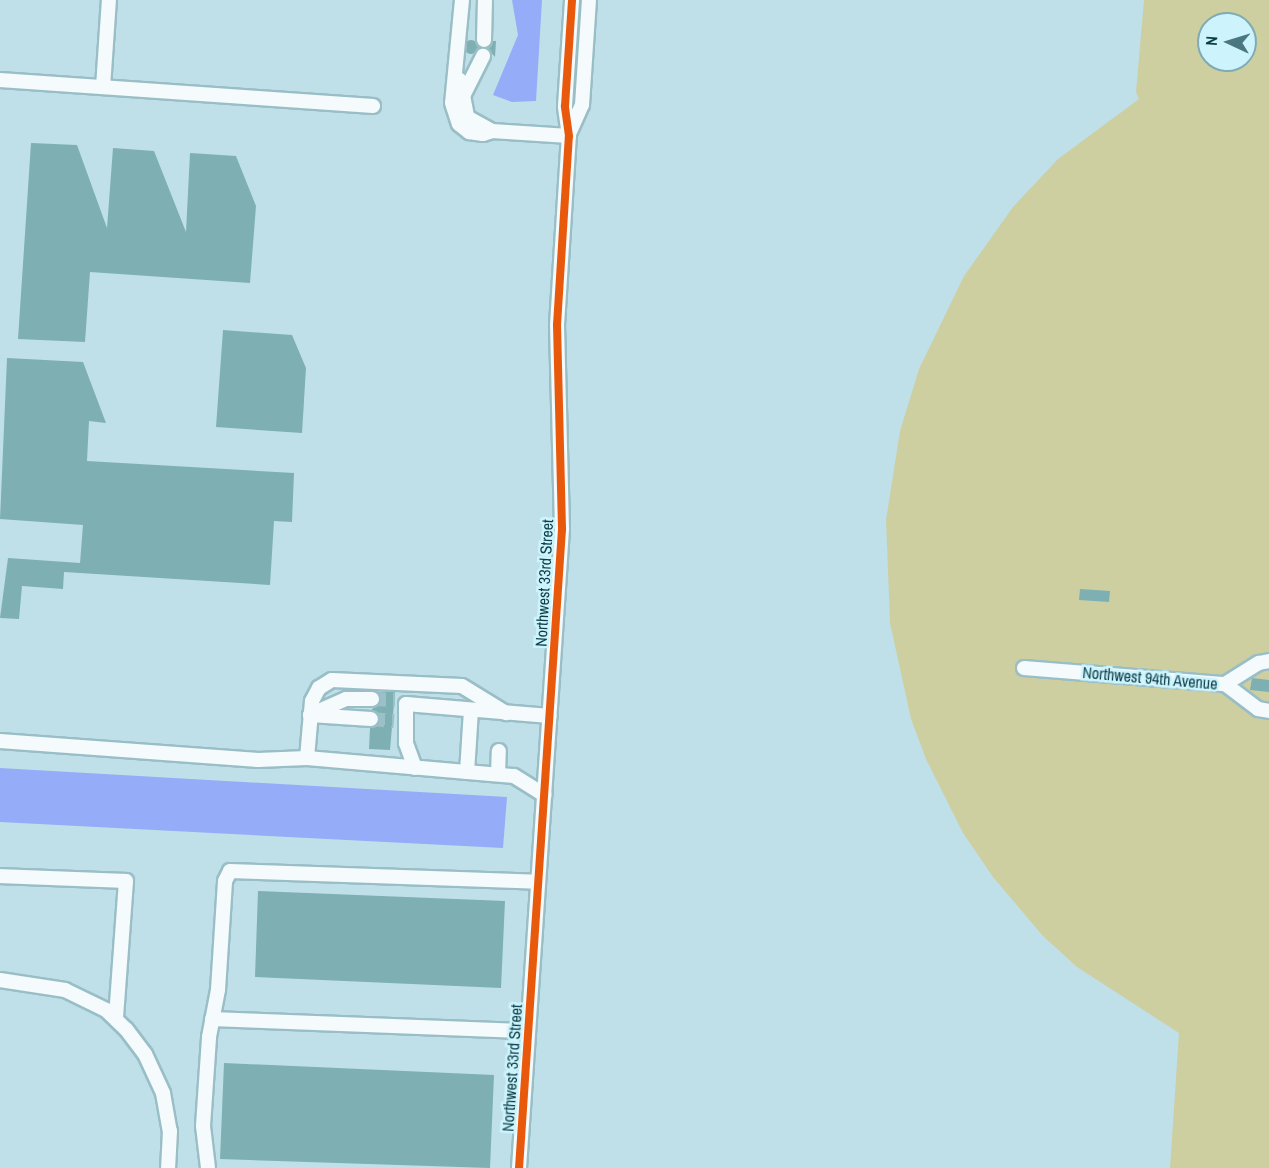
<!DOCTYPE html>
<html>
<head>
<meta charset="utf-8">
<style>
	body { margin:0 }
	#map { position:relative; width:1269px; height:1168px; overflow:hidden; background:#bfe0e8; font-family:"Archivo Narrow",sans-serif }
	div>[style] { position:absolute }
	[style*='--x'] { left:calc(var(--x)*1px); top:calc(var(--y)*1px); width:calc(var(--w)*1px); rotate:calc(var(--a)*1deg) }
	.green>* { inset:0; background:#cecfa0 }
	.water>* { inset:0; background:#95acf8 }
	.building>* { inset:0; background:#7eafb3 }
	.round { border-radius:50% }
	.minor-tunnel>* { height:14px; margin-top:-7px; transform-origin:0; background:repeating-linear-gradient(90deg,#9bc0c8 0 14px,transparent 0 21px) }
	.roads { filter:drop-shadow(2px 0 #99bec6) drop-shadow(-2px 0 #99bec6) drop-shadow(0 2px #99bec6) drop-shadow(0 -2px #99bec6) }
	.minor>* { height:14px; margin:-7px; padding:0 7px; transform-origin:7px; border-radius:7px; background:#f5fafc }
	.cycleway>* { height:8px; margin:-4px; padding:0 4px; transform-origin:4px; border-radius:4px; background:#e8590c }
	span { translate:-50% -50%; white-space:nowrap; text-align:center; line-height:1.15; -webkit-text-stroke:5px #cdf4fd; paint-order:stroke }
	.street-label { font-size:16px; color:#0c3e48 }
	.north { position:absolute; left:1197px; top:12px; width:60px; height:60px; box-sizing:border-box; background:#cdf4fd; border:2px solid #80abb5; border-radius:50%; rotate:274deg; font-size:16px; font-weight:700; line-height:24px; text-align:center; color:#0c3e48 }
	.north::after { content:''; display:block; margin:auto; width:21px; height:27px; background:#4b7780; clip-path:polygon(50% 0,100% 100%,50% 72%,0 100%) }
</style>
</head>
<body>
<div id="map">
	<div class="green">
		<div style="clip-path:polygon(evenodd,1144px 0,1269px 0,1269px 1168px,1170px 1168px,1179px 1033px,1077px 967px,1043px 936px,993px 877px,963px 833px,926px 759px,911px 719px,890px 623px,886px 520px,900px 431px,919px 369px,964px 276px,1013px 207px,1058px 159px,1139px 99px,1136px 92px,1144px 0,1209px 24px,1245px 24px,1245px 60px,1209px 60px,1209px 24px)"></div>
	</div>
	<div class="water">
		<div style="clip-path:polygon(512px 0,542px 0,536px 101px,512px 102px,493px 95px,518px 35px)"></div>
		<div style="clip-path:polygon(0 768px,507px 797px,503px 848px,0 822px)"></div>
	</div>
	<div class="building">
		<div class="round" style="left:464px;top:40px;width:14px;height:14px"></div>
		<div style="clip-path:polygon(493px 41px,496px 41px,495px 57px,487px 48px)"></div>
		<div style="clip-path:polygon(31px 143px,77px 145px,107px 228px,113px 148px,154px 151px,186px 232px,190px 153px,236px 156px,256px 206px,250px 283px,90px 272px,85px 342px,18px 339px)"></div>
		<div style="clip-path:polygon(223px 330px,292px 335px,306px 368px,302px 433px,216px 427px)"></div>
		<div style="clip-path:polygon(7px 358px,83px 362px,106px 423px,89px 421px,87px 461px,294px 473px,292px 522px,274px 521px,270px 585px,64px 572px,63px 589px,22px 586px,19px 619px,0 618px,8px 558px,80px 563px,83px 525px,0 519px)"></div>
		<div style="clip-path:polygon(1080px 589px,1110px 591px,1109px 602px,1079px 600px)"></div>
		<div style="clip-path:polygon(1252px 678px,1269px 680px,1269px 692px,1250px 690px)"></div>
		<div style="clip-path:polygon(377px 692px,395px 692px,390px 750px,369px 749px,370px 728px,380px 720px,371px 710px,380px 703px)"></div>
		<div style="clip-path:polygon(258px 891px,505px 901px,501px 988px,255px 977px)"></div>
		<div style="clip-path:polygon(224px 1063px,494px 1075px,490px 1168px,220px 1159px)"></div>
	</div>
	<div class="minor-tunnel">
		<div style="--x:372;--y:699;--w:23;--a:2"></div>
		<div style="--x:371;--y:719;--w:23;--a:5"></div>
	</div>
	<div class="roads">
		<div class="minor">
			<div style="--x:462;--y:0;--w:103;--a:95.5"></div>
			<div style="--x:452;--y:103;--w:22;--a:72"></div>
			<div style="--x:459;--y:124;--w:13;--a:39"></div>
			<div style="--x:469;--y:132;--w:14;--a:8"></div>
			<div style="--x:483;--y:134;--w:9;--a:-18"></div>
			<div style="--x:492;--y:131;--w:77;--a:3.7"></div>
			<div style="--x:484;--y:40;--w:40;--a:-88.6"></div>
			<div style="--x:0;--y:80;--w:374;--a:4"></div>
			<div style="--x:460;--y:80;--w:38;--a:79"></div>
			<div style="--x:467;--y:117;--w:29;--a:29"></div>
			<div style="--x:103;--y:87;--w:87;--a:-86.1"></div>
			<div style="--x:463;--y:96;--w:45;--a:-63.4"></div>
			<div style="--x:569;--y:134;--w:32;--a:-66"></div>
			<div style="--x:582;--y:105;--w:105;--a:-86.2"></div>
			<div style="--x:1024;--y:668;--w:202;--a:4.6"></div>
			<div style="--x:1225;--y:684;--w:41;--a:37.1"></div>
			<div style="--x:1258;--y:709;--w:11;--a:10"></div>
			<div style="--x:1225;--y:684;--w:40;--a:-32"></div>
			<div style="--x:1259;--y:663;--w:10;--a:-11"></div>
			<div style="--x:310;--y:715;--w:39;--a:-24"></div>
			<div style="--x:346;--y:699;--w:26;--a:0"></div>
			<div style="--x:310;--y:715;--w:61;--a:3.8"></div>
			<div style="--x:0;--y:741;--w:259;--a:4.2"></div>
			<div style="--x:258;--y:760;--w:49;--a:-2.3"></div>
			<div style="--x:307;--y:758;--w:208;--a:5"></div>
			<div style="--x:514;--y:776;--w:36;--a:32"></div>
			<div style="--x:307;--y:758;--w:57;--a:-85"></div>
			<div style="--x:312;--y:701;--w:15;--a:-62"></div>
			<div style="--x:319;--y:688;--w:15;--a:-32"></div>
			<div style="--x:332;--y:680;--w:130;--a:2.6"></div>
			<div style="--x:462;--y:686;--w:52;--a:31.5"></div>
			<div style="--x:415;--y:768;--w:27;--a:-110"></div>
			<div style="--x:406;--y:743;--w:39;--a:-90"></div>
			<div style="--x:406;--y:704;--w:144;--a:4.8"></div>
			<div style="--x:467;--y:772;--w:62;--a:-86.3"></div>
			<div style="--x:498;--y:774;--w:23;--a:-88"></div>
			<div style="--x:0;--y:876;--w:126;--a:2.3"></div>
			<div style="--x:126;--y:881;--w:137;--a:94.2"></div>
			<div style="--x:0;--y:980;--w:66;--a:8.7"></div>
			<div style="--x:65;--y:990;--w:46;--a:26"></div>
			<div style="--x:106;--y:1010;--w:28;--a:44"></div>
			<div style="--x:126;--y:1029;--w:31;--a:53"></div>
			<div style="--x:145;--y:1054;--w:43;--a:65.2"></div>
			<div style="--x:163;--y:1093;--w:39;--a:80"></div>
			<div style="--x:170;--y:1131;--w:37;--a:93"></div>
			<div style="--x:212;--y:1019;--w:316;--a:2.2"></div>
			<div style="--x:208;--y:1168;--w:42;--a:-96.8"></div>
			<div style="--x:203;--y:1126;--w:89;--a:-86.1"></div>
			<div style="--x:209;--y:1037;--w:48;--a:-79.2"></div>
			<div style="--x:218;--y:990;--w:109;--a:-86.3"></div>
			<div style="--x:225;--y:881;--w:11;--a:-63"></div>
			<div style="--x:230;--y:871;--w:308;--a:2"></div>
			<div style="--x:519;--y:1168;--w:640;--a:-86.15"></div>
			<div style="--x:562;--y:529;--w:204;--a:-91.4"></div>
			<div style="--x:557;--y:325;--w:189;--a:-86.4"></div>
			<div style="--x:569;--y:136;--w:30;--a:-98"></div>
			<div style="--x:565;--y:106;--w:106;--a:-86.2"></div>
		</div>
	</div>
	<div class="cycleway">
		<div style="--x:519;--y:1168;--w:640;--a:-86.15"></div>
		<div style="--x:562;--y:529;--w:204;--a:-91.4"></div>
		<div style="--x:557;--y:325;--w:189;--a:-86.4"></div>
		<div style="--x:569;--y:136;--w:30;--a:-98"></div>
		<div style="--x:565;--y:106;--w:106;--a:-86.2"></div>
	</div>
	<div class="street-label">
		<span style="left:544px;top:583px;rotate:-87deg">Northwest 33rd Street</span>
		<span style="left:1150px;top:678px;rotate:5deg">Northwest 94th Avenue</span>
		<span style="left:512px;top:1068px;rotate:-86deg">Northwest 33rd Street</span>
	</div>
	<div class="north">N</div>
</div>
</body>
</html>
